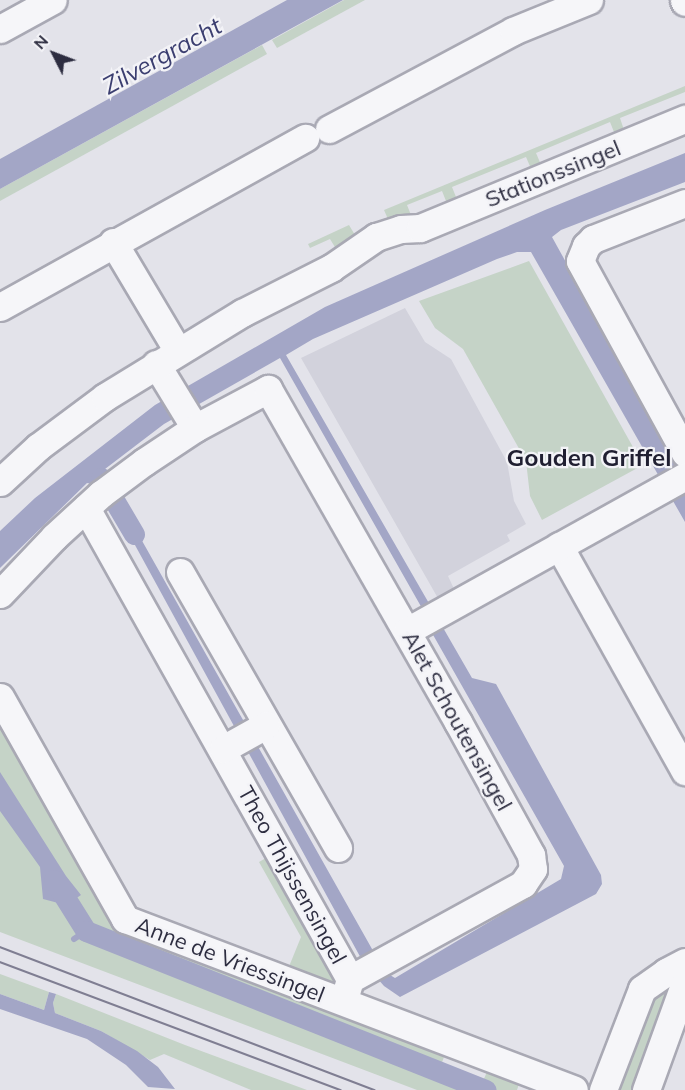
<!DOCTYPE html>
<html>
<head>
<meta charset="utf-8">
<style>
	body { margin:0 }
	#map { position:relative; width:685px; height:1090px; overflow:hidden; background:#e3e3ea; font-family:Mulish,sans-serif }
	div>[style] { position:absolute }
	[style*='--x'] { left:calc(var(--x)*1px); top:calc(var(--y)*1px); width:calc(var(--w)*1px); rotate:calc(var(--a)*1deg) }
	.built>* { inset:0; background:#d2d2dc }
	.green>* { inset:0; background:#c5d3c7 }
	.water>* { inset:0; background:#a3a6c6 }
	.stream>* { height:6px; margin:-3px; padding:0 3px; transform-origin:3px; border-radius:3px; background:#a3a6c6 }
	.canal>* { height:21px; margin:-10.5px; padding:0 10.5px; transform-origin:10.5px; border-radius:10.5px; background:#a3a6c6 }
	.roads { filter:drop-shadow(2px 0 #a9a9b4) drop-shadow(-2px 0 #a9a9b4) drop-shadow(0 2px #a9a9b4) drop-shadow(0 -2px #a9a9b4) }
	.minor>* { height:27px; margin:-13.5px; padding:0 13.5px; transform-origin:13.5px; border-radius:13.5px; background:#f6f6f9 }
	.tram>* { height:1.5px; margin:-0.75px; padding:0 0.75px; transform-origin:0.75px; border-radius:0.75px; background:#7f7e92 }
	span { translate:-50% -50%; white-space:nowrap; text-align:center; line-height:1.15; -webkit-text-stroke:4.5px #f3f3f7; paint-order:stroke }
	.street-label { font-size:22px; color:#2d2d40 }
	.water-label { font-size:24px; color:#3b3e70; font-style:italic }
	.neighbourhood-label { font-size:24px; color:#201f31; font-weight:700 }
	.north { position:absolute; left:24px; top:24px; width:60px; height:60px; -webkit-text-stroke:4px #f3f3f7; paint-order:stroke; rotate:312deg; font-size:16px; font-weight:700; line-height:24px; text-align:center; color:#2d2d40 }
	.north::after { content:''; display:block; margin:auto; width:21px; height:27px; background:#2d2d40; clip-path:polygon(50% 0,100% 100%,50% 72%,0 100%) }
</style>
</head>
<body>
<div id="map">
	<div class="built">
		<div style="clip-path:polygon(405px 308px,425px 342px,451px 359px,507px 462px,514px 501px,526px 524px,507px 535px,510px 541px,448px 576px,455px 591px,439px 600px,301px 358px)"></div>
	</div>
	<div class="green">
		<div style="clip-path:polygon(344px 0,365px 0,277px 48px,272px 40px)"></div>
		<div style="clip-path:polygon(262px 45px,267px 54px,0 201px,0 189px)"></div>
		<div style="clip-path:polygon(685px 86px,685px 92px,620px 118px,625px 133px,616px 137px,610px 122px,536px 153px,542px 167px,532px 171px,526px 157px,452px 187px,458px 202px,448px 206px,442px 191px,407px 205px,413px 220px,391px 226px,384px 210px)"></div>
		<div style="clip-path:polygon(349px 225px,358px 240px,338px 252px,330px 239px,310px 248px,308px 244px)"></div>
		<div style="clip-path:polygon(529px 261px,643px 465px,542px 520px,530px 496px,526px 461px,463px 349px,435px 328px,419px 301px)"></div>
		<div style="clip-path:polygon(0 713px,116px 929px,447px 1049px,441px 1065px,483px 1081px,490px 1065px,521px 1078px,517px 1090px,417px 1090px,0 932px)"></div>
		<div style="clip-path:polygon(266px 858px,315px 946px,321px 942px,338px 981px,332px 987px,288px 969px,301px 937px,259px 862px)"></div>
		<div style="clip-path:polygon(0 974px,49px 992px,44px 1010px,0 994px)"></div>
		<div style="clip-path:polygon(666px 981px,671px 983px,675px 994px,667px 1016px,661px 1014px,644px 1061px,649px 1063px,640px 1087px,638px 1090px,610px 1090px,609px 1086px,620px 1060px,626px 1062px,643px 1016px,637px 1014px,645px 995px)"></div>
		<div style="clip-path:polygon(56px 994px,185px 1045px,307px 1090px,251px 1090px,164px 1054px,150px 1060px,101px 1031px,55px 1013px,53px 1003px)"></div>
	</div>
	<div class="water">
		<div style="clip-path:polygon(287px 0,343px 0,0 189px,0 159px)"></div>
		<div style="clip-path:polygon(685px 153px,685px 182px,561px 230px,552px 237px,677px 463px,675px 471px,685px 487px,685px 522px,531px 252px,517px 252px,497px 259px,313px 339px,286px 355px,472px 678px,496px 684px,601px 875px,602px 884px,596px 894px,400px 997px,384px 986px,363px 962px,118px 514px,123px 507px,385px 972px,395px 978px,561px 879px,564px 866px,432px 633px,423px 610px,280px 358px,164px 424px,105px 469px,108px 478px,92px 484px,87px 483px,0 568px,0 531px,35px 498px,155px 405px,325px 307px,545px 210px)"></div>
		<div style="clip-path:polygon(0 772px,66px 876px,81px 895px,66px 905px,43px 899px,40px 867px,0 811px)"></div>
		<div style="clip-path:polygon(49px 992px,56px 994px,53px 1003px,55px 1013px,101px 1031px,137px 1051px,158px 1067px,175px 1089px,148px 1087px,126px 1065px,87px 1039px,0 1009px,0 994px,44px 1010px)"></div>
	</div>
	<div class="stream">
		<div style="--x:74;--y:939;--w:14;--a:-34"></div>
	</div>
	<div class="canal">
		<div style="--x:101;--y:478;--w:65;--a:59.5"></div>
		<div style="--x:54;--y:880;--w:60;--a:57.9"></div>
		<div style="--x:86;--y:931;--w:430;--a:21.7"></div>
	</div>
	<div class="roads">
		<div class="minor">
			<div style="--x:684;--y:0;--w:2;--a:63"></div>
			<div style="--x:0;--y:29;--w:60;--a:-28.7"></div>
			<div style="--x:329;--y:129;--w:208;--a:-28"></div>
			<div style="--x:513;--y:31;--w:82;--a:-22.2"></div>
			<div style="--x:685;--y:203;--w:99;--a:158.6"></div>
			<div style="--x:593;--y:239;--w:10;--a:135"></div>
			<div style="--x:586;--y:246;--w:16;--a:112"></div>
			<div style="--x:580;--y:261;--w:219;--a:61.3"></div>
			<div style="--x:113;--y:242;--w:127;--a:59.2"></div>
			<div style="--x:0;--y:307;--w:349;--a:-29"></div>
			<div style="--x:156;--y:364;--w:75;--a:58.6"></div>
			<div style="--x:0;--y:482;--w:52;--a:-42.6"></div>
			<div style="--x:38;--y:447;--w:84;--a:-36.7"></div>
			<div style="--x:105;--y:397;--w:161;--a:-31.5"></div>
			<div style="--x:242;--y:313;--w:100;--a:-26.8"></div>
			<div style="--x:331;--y:268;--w:55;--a:-34.6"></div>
			<div style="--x:376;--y:237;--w:26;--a:-18"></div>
			<div style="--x:401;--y:229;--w:19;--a:-3"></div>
			<div style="--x:420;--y:228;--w:287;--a:-22.4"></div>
			<div style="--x:86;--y:508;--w:540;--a:60.73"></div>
			<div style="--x:350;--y:979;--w:18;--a:106"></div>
			<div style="--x:559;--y:546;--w:258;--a:60.8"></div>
			<div style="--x:180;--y:572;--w:318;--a:60.2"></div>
			<div style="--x:0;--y:594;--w:79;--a:-46.5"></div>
			<div style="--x:54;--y:537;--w:64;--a:-42.5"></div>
			<div style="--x:101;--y:494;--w:54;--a:-36.7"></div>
			<div style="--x:144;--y:462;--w:61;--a:-33.7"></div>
			<div style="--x:195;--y:428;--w:83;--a:-28.1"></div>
			<div style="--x:268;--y:389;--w:383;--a:60.3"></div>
			<div style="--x:458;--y:722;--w:152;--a:61.2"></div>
			<div style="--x:531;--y:855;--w:14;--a:82"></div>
			<div style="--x:533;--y:869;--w:18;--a:124"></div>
			<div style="--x:523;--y:884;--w:197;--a:151.2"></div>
			<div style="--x:407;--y:631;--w:318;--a:-29.1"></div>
			<div style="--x:0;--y:697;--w:255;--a:60.6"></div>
			<div style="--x:125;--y:919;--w:480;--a:20.8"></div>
			<div style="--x:223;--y:749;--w:49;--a:-29.2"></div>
			<div style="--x:603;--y:1090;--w:108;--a:-68.9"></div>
			<div style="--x:642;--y:989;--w:29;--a:-35"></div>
			<div style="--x:666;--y:972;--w:21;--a:-28"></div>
			<div style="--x:646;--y:1090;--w:115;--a:-70.1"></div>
		</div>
	</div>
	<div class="tram">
		<div style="--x:0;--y:947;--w:401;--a:20.9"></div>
		<div style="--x:0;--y:962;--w:364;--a:20.6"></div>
	</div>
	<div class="street-label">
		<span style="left:553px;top:174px;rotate:-22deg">Stationssingel</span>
		<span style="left:457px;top:721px;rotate:61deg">Alet Schoutensingel</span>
		<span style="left:292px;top:875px;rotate:61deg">Theo Thijssensingel</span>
		<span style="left:230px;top:960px;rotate:21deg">Anne de Vriessingel</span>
	</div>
	<div class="water-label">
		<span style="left:162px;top:56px;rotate:-29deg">Zilvergracht</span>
	</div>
	<div class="neighbourhood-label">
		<span style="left:589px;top:458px">Gouden Griffel</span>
	</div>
	<div class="north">N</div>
</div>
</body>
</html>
